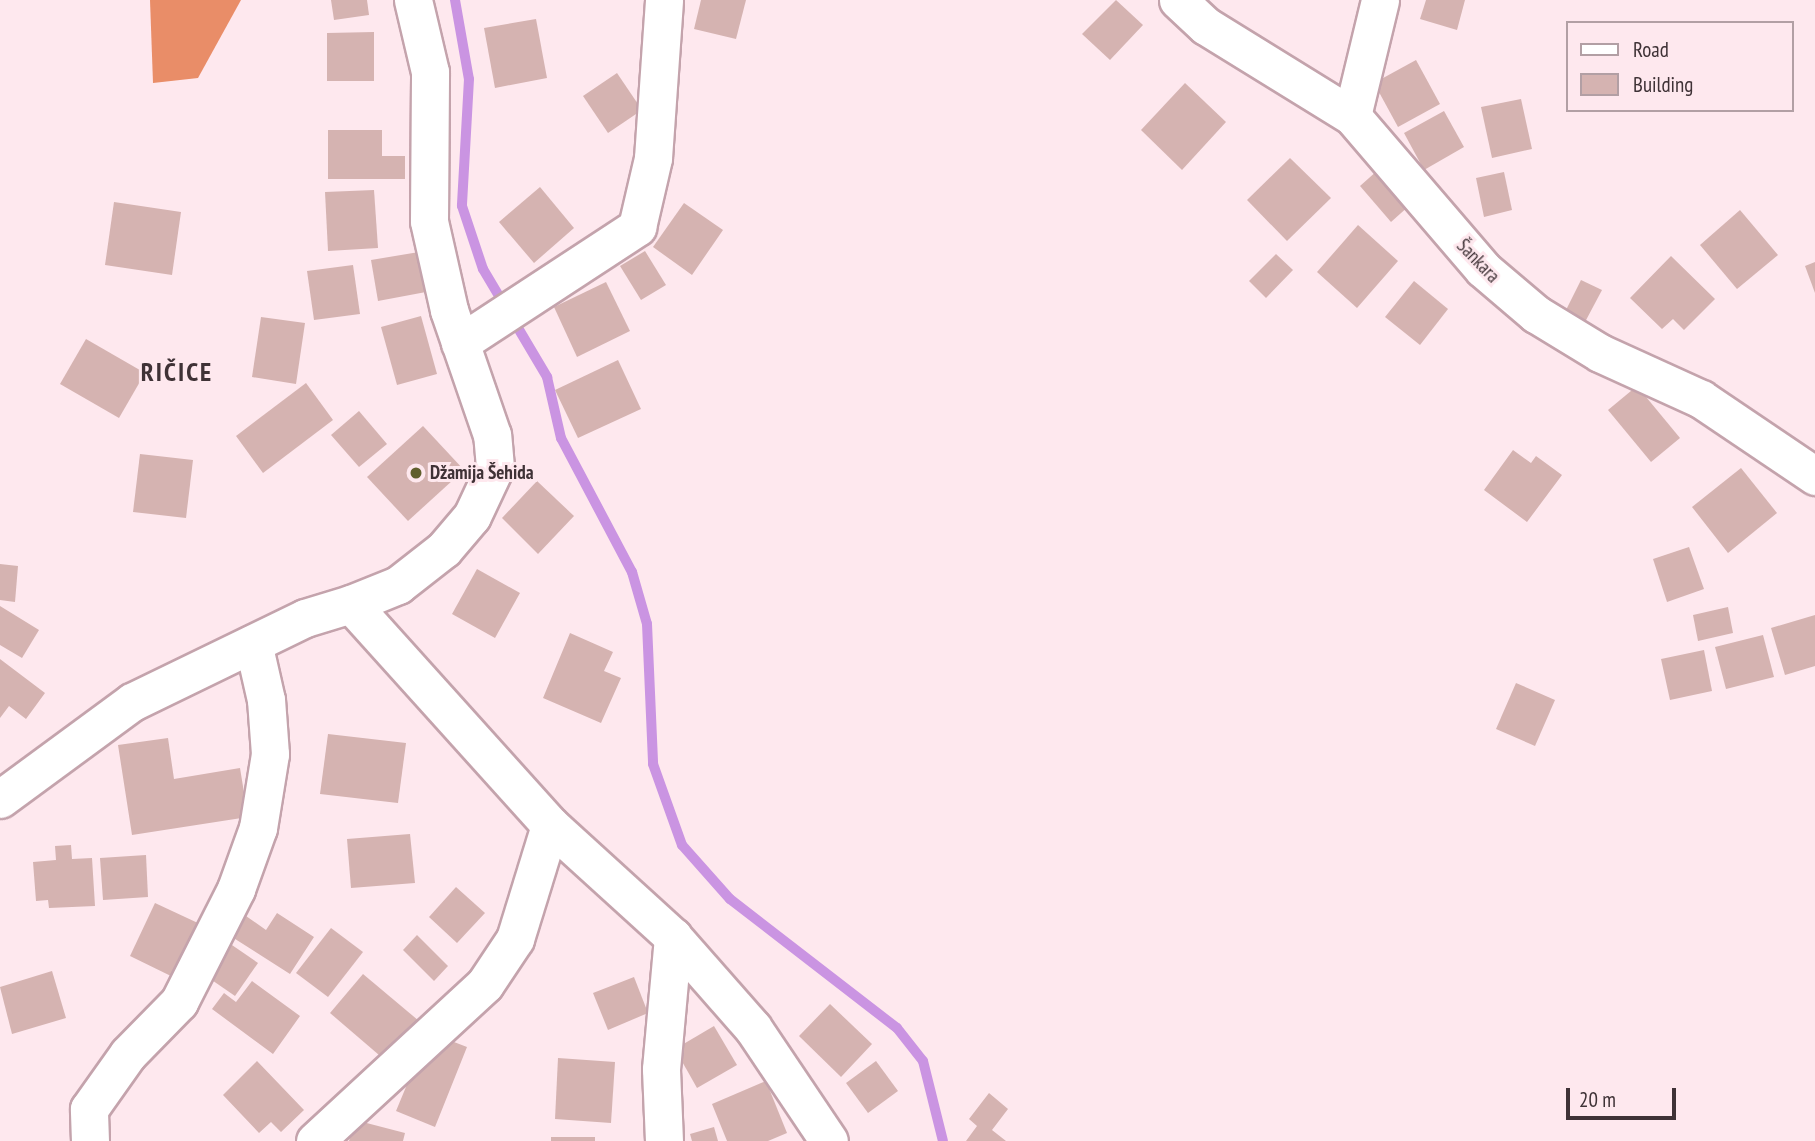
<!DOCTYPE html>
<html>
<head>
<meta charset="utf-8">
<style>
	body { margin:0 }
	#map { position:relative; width:1815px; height:1141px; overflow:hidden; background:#fee8ee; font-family:"PT Sans Narrow",sans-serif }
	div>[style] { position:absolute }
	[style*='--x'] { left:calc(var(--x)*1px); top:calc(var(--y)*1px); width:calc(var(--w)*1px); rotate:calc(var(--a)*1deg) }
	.forest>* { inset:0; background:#e98d68 }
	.stream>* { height:10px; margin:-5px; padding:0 5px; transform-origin:5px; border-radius:5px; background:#ca94e2 }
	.building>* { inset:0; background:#d5b3b1 }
	.roads { filter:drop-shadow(2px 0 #c4a3ac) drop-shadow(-2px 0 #c4a3ac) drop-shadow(0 2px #c4a3ac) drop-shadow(0 -2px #c4a3ac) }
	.minor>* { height:37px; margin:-18.5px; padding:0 18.5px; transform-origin:18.5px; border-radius:18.5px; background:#fff }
	.dots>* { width:19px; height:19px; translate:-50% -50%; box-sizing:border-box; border:4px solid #fee8ee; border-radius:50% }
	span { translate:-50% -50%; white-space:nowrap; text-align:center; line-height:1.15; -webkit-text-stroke:6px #fee8ee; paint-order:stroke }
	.street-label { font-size:19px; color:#3f3236 }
	.poi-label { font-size:19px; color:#3f3236; font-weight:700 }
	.left { translate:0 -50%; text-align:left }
	.district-label { font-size:26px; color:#3f3236; font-weight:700; letter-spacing:2px }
	.legend { position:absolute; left:1566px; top:21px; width:228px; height:91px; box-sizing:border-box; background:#fee8ee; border:2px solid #b29fa4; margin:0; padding:9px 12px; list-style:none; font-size:21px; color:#3f3236 }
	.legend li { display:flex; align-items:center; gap:14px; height:35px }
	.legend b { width:35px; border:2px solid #b29fa4 }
	.scale { position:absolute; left:1566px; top:1088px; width:110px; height:32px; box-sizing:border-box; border:4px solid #3f3236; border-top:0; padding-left:9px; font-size:21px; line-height:24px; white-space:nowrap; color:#3f3236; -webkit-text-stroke:5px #fee8ee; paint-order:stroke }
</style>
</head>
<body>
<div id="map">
	<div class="forest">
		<div style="clip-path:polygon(150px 0,241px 0,198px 78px,153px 83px)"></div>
	</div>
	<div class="stream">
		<div style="--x:455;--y:0;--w:80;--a:80"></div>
		<div style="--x:469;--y:79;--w:127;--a:93.2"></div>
		<div style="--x:462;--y:206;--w:66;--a:71.6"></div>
		<div style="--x:483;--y:269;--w:126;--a:59.3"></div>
		<div style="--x:547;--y:377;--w:63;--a:77.1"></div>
		<div style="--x:561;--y:438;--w:152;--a:62.1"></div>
		<div style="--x:632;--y:572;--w:54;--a:73.9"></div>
		<div style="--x:647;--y:624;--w:140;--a:87.5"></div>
		<div style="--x:653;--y:764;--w:86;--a:70.3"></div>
		<div style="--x:682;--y:845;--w:72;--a:48.4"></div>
		<div style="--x:730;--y:899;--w:211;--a:37.7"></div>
		<div style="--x:897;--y:1028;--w:42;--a:51.8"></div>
		<div style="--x:923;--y:1061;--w:82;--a:76"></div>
	</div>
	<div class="building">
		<div style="clip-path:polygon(331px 0,367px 0,369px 15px,334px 20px)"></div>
		<div style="clip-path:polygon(701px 0,746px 0,736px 39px,694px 29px)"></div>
		<div style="clip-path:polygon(1116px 0,1143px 25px,1110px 60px,1082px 34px)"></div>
		<div style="clip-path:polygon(1426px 0,1465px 0,1457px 30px,1420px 19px)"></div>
		<div style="clip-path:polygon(536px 19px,547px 78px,495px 88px,484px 28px)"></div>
		<div style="clip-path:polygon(374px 32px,374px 81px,327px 81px,327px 33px)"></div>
		<div style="clip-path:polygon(1416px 60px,1440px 104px,1398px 127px,1374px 83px)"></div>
		<div style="clip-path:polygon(617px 73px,642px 110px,608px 133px,583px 96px)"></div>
		<div style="clip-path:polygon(1185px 83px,1226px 122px,1182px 170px,1141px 130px)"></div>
		<div style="clip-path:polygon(1521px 99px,1532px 149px,1492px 158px,1481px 107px)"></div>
		<div style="clip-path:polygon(1444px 111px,1464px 147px,1424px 170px,1404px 133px)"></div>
		<div style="clip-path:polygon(328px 130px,382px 130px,382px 156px,405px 156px,405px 179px,328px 179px)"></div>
		<div style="clip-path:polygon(1290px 158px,1331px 198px,1287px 241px,1247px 200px)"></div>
		<div style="clip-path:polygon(1378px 170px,1410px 205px,1391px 222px,1360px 186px)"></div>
		<div style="clip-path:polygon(1504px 172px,1512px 210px,1484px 217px,1476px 178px)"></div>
		<div style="clip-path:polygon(540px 187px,574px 228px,534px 263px,499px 222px)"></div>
		<div style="clip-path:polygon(374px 190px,378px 248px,328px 251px,325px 192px)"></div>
		<div style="clip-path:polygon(114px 202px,181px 212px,172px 275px,105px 265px)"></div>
		<div style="clip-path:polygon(684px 203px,723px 230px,692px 275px,653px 247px)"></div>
		<div style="clip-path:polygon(1740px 210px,1778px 255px,1737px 289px,1700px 245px)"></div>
		<div style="clip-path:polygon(1358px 225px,1398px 261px,1357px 308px,1317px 272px)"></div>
		<div style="clip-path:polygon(645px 251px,666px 285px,641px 300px,620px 266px)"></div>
		<div style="clip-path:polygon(419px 252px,426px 292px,378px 301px,371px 260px)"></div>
		<div style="clip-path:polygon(1276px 254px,1293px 270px,1266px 298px,1249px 281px)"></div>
		<div style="clip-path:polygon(1671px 256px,1715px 299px,1684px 330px,1673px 319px,1662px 329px,1630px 298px)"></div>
		<div style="clip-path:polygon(1815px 262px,1815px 293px,1805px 266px)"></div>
		<div style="clip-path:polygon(353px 265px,360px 314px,314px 320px,307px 271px)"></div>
		<div style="clip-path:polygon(1581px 280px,1602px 290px,1585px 322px,1565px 312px)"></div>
		<div style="clip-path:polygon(1414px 281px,1448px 309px,1420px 345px,1385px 317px)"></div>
		<div style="clip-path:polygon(606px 282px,630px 331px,577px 357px,554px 307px)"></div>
		<div style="clip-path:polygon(421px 316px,437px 374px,397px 385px,381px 327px)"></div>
		<div style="clip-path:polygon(261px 317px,305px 323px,296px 384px,252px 377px)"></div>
		<div style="clip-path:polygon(86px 339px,145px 373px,119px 418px,60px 384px)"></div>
		<div style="clip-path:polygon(618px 360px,641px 409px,578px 438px,555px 390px)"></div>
		<div style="clip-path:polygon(306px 383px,333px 420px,263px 473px,236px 436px)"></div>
		<div style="clip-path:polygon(1637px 386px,1680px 438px,1651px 462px,1608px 410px)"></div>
		<div style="clip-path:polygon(359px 411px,387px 444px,359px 467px,331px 435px)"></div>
		<div style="clip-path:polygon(423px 426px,464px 470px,408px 521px,367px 477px)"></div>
		<div style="clip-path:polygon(1513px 450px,1531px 463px,1536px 456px,1562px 475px,1527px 522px,1484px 490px)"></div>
		<div style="clip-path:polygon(140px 454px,193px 460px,186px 518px,133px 512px)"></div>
		<div style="clip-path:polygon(1741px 468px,1777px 513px,1728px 553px,1692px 507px)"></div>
		<div style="clip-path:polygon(537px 481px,574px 516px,538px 554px,502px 518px)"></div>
		<div style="clip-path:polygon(1689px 547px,1704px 589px,1667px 602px,1653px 559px)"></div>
		<div style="clip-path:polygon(0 564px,18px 566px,15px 602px,0 600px)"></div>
		<div style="clip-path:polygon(477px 569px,520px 593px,495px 638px,452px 614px)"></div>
		<div style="clip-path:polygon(0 606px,39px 630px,22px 658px,0 645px)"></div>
		<div style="clip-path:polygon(1728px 607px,1733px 633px,1698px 641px,1693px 615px)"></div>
		<div style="clip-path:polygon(1815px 615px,1815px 666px,1785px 675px,1771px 628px)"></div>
		<div style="clip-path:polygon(570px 633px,613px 652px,604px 671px,621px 678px,601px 723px,543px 698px)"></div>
		<div style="clip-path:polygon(1763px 635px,1774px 677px,1726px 689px,1715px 647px)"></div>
		<div style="clip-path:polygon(1704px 650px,1712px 691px,1670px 700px,1661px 659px)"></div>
		<div style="clip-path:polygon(0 659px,45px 693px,26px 719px,9px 706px,0 718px)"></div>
		<div style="clip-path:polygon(1516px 683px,1555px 700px,1535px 746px,1496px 729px)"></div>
		<div style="clip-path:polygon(328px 734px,406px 743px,398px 803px,320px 794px)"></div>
		<div style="clip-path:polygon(168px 738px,174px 779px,240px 768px,248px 817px,132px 835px,118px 745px)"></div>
		<div style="clip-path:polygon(410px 834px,415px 883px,351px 888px,347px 839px)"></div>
		<div style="clip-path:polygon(71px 845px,72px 859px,92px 858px,95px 906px,49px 908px,48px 900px,36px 901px,33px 862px,56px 860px,55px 846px)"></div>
		<div style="clip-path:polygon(146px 855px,148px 897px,103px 900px,100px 858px)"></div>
		<div style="clip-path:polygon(456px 887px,485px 913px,457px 943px,429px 917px)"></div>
		<div style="clip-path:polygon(155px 903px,200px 924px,175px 978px,130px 956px)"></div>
		<div style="clip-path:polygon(277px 913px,314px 937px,290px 974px,232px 937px,246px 916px,266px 930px)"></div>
		<div style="clip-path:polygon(331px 928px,363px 952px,328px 997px,296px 973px)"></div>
		<div style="clip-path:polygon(417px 935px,448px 966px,434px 981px,403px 950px)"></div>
		<div style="clip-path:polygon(229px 943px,258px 963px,235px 996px,206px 976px)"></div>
		<div style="clip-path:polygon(52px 971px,66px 1018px,12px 1034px,0 987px)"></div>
		<div style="clip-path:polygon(363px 974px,419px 1021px,386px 1061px,330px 1013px)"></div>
		<div style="clip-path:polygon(634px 977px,648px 1013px,608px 1030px,593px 993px)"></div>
		<div style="clip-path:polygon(252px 981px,300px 1016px,273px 1054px,212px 1009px,224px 993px,236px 1002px)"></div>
		<div style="clip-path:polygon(830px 1004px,872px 1044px,841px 1077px,799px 1036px)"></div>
		<div style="clip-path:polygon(714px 1026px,737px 1065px,697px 1088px,675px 1049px)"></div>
		<div style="clip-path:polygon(441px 1037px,467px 1047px,435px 1127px,396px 1111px,418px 1058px,431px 1063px)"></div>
		<div style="clip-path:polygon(558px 1058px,615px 1062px,611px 1123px,555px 1119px)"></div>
		<div style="clip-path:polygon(257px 1061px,304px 1110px,281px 1132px,271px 1122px,259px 1133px,223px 1095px)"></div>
		<div style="clip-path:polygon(876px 1061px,898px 1091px,868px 1113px,846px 1083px)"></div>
		<div style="clip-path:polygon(766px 1081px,787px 1133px,768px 1141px,727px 1141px,712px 1104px)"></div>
		<div style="clip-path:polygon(989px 1093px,1008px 1109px,992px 1130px,1006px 1141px,966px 1141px,977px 1126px,969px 1119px)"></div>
		<div style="clip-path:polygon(355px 1120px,405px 1133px,403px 1141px,349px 1141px)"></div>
		<div style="clip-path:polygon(714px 1127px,718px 1141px,692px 1141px,690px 1134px)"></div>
		<div style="clip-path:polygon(551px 1137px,595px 1137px,595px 1141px,551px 1141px)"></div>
	</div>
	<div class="roads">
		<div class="minor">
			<div style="--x:1178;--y:0;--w:38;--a:43"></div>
			<div style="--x:1206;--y:26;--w:172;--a:31.7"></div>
			<div style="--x:1352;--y:116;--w:201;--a:49.4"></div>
			<div style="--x:1483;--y:269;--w:70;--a:40.3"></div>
			<div style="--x:1536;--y:314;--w:75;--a:31.4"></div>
			<div style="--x:1600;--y:353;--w:111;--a:24.5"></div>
			<div style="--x:1701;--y:399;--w:138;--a:34"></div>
			<div style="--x:1352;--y:116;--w:119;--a:-76.4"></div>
			<div style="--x:460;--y:343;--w:212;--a:-33.2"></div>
			<div style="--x:637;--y:227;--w:71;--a:-76.9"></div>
			<div style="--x:653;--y:158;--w:158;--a:-86"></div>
			<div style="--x:351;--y:604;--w:51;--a:-22"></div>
			<div style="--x:398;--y:585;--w:58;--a:-38"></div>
			<div style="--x:444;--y:549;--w:43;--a:-49.7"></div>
			<div style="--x:472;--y:516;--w:54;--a:-64.9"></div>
			<div style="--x:495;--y:467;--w:32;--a:-95"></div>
			<div style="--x:492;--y:435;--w:132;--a:-109"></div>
			<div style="--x:449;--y:310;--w:91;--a:-102.7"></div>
			<div style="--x:429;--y:221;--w:149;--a:-89.6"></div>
			<div style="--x:430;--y:72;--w:74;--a:-103.3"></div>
			<div style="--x:0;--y:799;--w:164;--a:-36.3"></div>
			<div style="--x:132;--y:702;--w:192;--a:-25.9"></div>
			<div style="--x:305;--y:618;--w:48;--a:-16.9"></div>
			<div style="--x:351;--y:604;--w:297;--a:48"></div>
			<div style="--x:550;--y:825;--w:166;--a:42.3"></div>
			<div style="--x:673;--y:937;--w:121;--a:48.7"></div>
			<div style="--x:753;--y:1028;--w:136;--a:56.1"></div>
			<div style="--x:90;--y:1141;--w:32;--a:-92"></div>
			<div style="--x:89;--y:1109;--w:67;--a:-54.7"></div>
			<div style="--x:128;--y:1054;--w:73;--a:-45.6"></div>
			<div style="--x:179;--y:1002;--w:127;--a:-63.2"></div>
			<div style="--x:236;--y:889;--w:65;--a:-70.2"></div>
			<div style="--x:258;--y:828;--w:75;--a:-80.8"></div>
			<div style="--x:270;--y:754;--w:54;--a:-94.2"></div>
			<div style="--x:266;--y:700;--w:58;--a:-102.8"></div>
			<div style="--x:315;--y:1141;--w:231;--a:-42.7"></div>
			<div style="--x:485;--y:984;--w:54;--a:-56.3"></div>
			<div style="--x:515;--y:939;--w:119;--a:-72.9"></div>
			<div style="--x:664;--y:1141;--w:72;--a:-92.4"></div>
			<div style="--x:661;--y:1069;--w:133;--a:-84.8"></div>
		</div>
	</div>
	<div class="dots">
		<div style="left:416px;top:473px;background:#605f2c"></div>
	</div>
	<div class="street-label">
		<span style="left:1478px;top:261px;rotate:46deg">Šankara</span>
	</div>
	<div class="poi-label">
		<span class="left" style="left:430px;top:473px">Džamija Šehida</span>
	</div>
	<div class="district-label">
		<span style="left:177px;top:372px">RIČICE</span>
	</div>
	<ul class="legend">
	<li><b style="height:9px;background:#fff"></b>Road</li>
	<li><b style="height:19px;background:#d5b3b1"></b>Building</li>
	</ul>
	<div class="scale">20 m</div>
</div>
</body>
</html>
